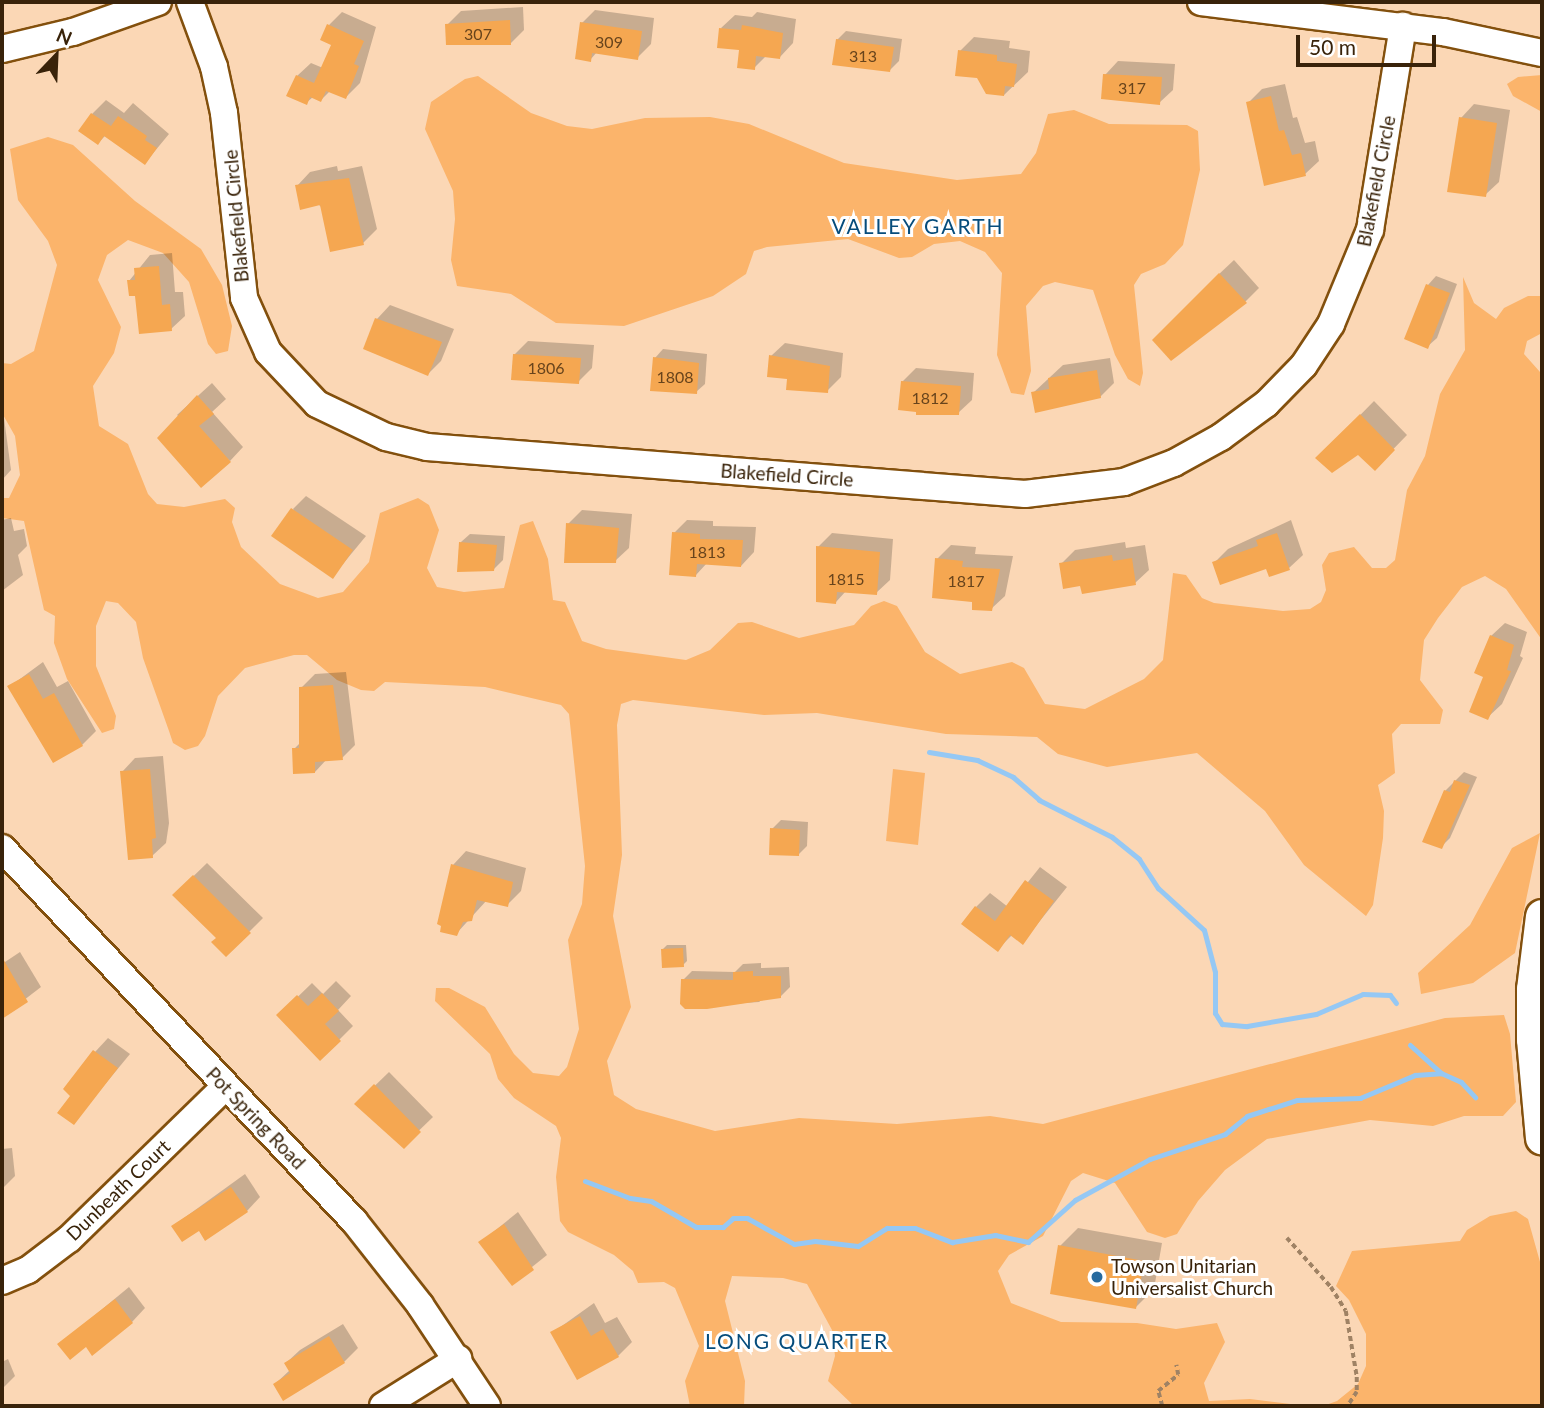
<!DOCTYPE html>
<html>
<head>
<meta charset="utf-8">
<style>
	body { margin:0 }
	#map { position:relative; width:1544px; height:1408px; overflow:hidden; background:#fbd7b5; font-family:Lato,sans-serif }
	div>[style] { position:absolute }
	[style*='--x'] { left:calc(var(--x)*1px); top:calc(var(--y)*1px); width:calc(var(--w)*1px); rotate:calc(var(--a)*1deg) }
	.green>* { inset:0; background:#fbb46b }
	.shadow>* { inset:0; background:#0003 }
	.stream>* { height:5px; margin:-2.5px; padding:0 2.5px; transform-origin:2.5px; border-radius:2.5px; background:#95c8f4 }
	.building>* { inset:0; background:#f5a751 }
	.path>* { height:3.5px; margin-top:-1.75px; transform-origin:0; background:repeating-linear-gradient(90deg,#9f8264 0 5px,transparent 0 8.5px) }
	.roads { filter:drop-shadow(2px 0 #83500d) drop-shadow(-2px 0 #83500d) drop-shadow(0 2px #83500d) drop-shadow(0 -2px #83500d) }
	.minor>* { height:26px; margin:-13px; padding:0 13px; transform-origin:13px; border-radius:13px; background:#fff }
	.major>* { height:33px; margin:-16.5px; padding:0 16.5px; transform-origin:16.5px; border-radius:16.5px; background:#fff }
	.dots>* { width:19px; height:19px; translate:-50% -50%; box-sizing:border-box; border:4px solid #fff; border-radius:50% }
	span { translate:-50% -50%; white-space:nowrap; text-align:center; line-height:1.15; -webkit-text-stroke:6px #fff; paint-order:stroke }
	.number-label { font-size:16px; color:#68441c }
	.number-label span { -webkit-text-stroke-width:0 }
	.street-label { font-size:19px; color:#39230a }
	.poi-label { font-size:19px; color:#39230a }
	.left { translate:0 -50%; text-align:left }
	.neighbourhood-label { font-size:21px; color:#064c7b; letter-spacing:2px }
	.frame { position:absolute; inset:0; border:4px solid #39230a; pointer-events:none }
	.north { position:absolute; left:21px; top:21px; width:70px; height:70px; -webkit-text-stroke:5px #fff; paint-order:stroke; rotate:23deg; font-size:19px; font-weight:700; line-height:28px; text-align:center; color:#39230a }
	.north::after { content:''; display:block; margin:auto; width:24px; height:32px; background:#39230a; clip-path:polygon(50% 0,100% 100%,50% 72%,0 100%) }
	.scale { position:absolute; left:1296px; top:35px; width:140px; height:32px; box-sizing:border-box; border:4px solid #39230a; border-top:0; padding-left:9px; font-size:21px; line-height:24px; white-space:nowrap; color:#39230a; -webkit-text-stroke:5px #fff; paint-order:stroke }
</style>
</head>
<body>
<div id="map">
	<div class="green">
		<div style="clip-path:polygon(1542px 75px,1542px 112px,1513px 96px,1507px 84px,1518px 77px)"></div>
		<div style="clip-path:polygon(478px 76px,531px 113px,567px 126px,592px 129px,645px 118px,710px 117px,749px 124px,844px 163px,957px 180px,1021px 174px,1036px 153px,1048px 114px,1074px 110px,1109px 124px,1187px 125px,1198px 131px,1200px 170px,1183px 245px,1165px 264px,1141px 274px,1134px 285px,1143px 373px,1140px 386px,1128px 379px,1115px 355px,1093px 290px,1055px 282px,1043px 286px,1026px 306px,1031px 371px,1024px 395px,1011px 393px,997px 355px,1002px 273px,985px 252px,960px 241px,934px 244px,912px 257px,899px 258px,848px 239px,767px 247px,754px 251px,746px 274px,713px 296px,624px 326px,556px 323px,511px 294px,457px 286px,451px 260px,455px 219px,453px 191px,425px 129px,431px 102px,465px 79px)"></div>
		<div style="clip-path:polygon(48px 137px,73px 145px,135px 201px,201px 249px,222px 285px,232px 326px,228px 351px,216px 354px,208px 344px,189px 282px,163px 253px,128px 240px,107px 255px,98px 280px,121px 327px,114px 353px,93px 386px,99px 426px,128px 444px,148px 494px,157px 504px,184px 507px,225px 499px,235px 508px,232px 522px,241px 547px,280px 584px,318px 598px,343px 592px,369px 562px,380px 513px,418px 498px,429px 505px,439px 530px,427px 568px,437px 587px,464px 592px,504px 588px,520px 525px,533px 521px,548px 559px,553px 600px,565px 602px,582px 641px,606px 649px,686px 660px,710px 650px,738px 623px,752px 622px,799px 638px,854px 625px,871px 606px,884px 601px,897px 606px,925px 652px,960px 674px,1012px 662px,1024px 668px,1045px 704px,1085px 709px,1144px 679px,1163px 660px,1173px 573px,1186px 575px,1202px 598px,1214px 603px,1283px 611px,1310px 609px,1321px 602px,1326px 590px,1322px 565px,1329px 553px,1354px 547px,1372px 568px,1386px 568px,1395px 560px,1407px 490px,1425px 456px,1440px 394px,1465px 350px,1463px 277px,1474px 303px,1496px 319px,1504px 308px,1528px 296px,1542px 296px,1542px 333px,1527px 341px,1524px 354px,1540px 372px,1542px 640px,1506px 589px,1485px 576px,1462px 587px,1438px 618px,1424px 640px,1420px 680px,1443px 710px,1440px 724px,1401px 724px,1392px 734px,1395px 773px,1378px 785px,1384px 811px,1383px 838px,1373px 905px,1366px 916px,1304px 865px,1265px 811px,1197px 753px,1107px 767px,1058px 754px,1037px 737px,946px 734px,817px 713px,764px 715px,633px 700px,621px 704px,617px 725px,622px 855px,613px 916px,631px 1007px,607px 1061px,614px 1095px,636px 1109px,715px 1131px,799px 1118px,897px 1124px,990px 1116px,1043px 1124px,1445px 1018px,1504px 1015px,1510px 1034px,1516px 1102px,1503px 1116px,1464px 1116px,1433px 1126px,1370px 1120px,1267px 1139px,1225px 1170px,1198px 1201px,1177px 1234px,1165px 1238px,1147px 1232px,1115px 1183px,1083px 1173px,1071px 1181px,1043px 1236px,1009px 1255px,998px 1271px,1011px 1303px,1061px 1322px,1137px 1323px,1176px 1329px,1217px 1323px,1225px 1342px,1204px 1383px,1209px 1401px,1250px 1399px,1307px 1406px,854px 1406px,828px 1381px,835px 1356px,832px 1330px,807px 1284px,783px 1278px,732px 1276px,725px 1301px,745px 1381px,744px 1406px,690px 1406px,685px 1381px,699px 1346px,675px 1288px,664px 1282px,638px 1283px,633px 1271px,614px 1255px,568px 1232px,560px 1221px,556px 1177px,561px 1138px,556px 1126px,514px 1098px,498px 1079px,490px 1054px,435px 1001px,436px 988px,449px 988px,485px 1007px,514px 1054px,533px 1073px,559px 1076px,567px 1067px,579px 1029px,568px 940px,582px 904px,585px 866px,569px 714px,561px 705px,485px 687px,385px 682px,374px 691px,361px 690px,337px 680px,307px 655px,294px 655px,245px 668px,218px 696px,205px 736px,198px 746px,185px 750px,173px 743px,169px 731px,143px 658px,136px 622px,118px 603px,106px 601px,96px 626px,96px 666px,116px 716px,114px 729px,102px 733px,67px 679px,54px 643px,55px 616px,44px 610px,24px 521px,2px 518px,2px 498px,9px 498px,20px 475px,15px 436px,2px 413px,2px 363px,11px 364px,34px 351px,57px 265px,48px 241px,18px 200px,10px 149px)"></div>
		<div style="clip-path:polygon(893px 769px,925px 773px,918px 845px,886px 841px)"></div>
		<div style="clip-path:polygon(1540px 833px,1515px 953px,1473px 983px,1421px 994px,1418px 973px,1470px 925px,1512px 848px)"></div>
		<div style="clip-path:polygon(1516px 1211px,1528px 1219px,1542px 1269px,1542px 1406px,1323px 1406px,1337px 1401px,1358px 1384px,1366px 1366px,1366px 1334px,1349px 1300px,1336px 1286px,1352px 1251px,1460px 1241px,1467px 1230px,1490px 1216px)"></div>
	</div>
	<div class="shadow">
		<div style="clip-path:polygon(523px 7px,524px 30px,511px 43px,447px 25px,461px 11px)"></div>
		<div style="clip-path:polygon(595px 10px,654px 18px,651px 44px,637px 58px,597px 52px,590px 60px,582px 23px)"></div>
		<div style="clip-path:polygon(342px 12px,376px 27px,360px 83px,346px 97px,330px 91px,321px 100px,313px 97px,306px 103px,297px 76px,311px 63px,323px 68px,333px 44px,329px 25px)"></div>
		<div style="clip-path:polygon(757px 12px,796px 19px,793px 43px,780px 57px,767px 55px,754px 68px,721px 28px,735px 15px,752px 17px)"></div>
		<div style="clip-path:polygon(846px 31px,902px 39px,899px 61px,890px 70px,837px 40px)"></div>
		<div style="clip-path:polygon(974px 37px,1010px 41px,1009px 48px,1030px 51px,1028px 72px,1004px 95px,960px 51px)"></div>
		<div style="clip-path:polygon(1118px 61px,1175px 64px,1173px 90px,1159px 103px,1105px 75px)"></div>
		<div style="clip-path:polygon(1285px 84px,1293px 118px,1297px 117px,1305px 143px,1315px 141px,1319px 161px,1305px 174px,1248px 103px,1262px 89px)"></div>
		<div style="clip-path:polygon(106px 100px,124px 113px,133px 103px,169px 134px,145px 163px,106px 135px,98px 143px,92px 114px)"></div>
		<div style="clip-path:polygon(1474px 104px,1510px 110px,1499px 182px,1485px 195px,1461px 118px)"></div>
		<div style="clip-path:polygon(337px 166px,338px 171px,362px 166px,377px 229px,363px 243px,297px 186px,310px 172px)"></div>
		<div style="clip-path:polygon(172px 253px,175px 292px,183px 292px,185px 316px,171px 329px,129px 281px,150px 255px)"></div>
		<div style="clip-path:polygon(1234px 260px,1259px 288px,1245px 302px,1217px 276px)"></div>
		<div style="clip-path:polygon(1436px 276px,1457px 284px,1437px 338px,1428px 346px,1428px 285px)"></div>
		<div style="clip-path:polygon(390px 305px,454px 329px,441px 361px,428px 374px,377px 319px)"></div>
		<div style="clip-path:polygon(528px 341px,594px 345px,592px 368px,578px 382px,514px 355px)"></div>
		<div style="clip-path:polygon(785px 343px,843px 353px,841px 377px,827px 391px,771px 356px)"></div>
		<div style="clip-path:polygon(663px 349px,707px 354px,705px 384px,696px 392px,655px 358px)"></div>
		<div style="clip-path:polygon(1110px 358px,1114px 383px,1100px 397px,1033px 393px,1063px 365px)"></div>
		<div style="clip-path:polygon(916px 368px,974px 373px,972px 400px,958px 413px,902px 382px)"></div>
		<div style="clip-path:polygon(212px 383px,226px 399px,212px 412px,243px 447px,230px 461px,177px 415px)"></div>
		<div style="clip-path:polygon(1374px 401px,1407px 435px,1375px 468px,1358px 453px,1318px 458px)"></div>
		<div style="clip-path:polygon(2px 403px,11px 470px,2px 480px)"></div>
		<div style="clip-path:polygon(306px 496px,366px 536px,333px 576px,293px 509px)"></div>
		<div style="clip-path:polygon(582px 510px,632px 514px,629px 548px,615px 561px,568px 524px)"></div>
		<div style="clip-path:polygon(11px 518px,14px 531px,24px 529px,27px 546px,18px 555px,23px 575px,2px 591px,2px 520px)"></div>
		<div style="clip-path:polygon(687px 520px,713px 521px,713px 526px,756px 527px,754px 552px,741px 566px,707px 563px,696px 575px,674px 533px)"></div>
		<div style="clip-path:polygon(1291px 520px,1303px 555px,1289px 568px,1214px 563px,1228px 549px)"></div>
		<div style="clip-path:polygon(832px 533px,893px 539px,890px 580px,876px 593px,846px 591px,836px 602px,818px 547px)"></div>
		<div style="clip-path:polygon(470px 534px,505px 536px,503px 560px,494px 569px,459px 570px,461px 542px)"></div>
		<div style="clip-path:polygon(1125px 542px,1126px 548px,1145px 545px,1149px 570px,1135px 583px,1082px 584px,1061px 564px,1075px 550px)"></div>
		<div style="clip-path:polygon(951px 545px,976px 547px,975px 554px,1013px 556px,1005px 596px,991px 609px,974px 600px,937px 559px)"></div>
		<div style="clip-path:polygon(1505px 623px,1527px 632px,1520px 656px,1523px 658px,1502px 704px,1488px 717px,1485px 676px,1491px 636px)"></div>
		<div style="clip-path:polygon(43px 662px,57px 687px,68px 681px,96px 731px,82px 745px,9px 687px)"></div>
		<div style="clip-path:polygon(346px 672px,355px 745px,342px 758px,327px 759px,315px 772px,294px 749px,301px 742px,301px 688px,315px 674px)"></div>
		<div style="clip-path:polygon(163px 756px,169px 823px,166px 843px,152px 856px,122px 772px,135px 758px)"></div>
		<div style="clip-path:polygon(1464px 772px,1477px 777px,1450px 838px,1441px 847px,1445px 791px)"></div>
		<div style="clip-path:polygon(781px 820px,808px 822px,807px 846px,798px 855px,772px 829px)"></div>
		<div style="clip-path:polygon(466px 851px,526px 868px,521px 891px,507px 905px,487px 900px,456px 934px,453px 865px)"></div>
		<div style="clip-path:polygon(207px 863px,263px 918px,226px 955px,218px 937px,174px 895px)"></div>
		<div style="clip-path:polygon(1040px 867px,1067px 887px,1023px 942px,1012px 935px,998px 949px,976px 907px,990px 893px,1008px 907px)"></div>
		<div style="clip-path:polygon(667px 945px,686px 945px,687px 961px,683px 965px,663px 949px)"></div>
		<div style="clip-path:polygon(20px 952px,41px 987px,2px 1017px,2px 964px)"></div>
		<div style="clip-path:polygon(761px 963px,761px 968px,789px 967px,790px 987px,781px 996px,765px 997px,759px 1002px,686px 1007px,683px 980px,692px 971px,735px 972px,743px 964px)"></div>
		<div style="clip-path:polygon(336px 981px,351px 996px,338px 1010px,353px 1026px,320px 1059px,279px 1015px,312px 983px,323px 994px)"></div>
		<div style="clip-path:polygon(108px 1038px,130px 1054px,73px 1123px,72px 1096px,95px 1052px)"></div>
		<div style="clip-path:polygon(389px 1072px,433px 1117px,403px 1146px,356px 1104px)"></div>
		<div style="clip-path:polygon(12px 1148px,15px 1176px,2px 1189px,2px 1149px)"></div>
		<div style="clip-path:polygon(245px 1174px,260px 1197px,247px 1211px,199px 1228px,173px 1226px)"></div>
		<div style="clip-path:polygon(518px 1212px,547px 1255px,512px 1283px,481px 1242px)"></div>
		<div style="clip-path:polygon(1078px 1228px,1162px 1243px,1154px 1289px,1135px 1308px,1060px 1246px)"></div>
		<div style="clip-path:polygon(129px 1287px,145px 1308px,132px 1322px,86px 1345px,60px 1344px)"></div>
		<div style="clip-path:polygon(594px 1303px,605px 1323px,617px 1317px,632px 1342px,618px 1356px,552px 1333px)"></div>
		<div style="clip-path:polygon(343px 1324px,358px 1348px,344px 1362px,275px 1384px,290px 1370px,286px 1363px,300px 1350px)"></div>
		<div style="clip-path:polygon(8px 1359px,15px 1376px,2px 1389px,2px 1362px)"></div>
	</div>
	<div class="stream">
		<div style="--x:929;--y:752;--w:49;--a:9.5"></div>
		<div style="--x:977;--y:760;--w:40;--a:25"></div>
		<div style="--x:1013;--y:777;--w:35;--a:41"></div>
		<div style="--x:1039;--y:800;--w:82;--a:26.9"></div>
		<div style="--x:1112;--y:837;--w:35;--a:39"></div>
		<div style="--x:1139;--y:859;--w:35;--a:57"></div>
		<div style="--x:1158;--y:888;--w:62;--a:42.4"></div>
		<div style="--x:1204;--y:930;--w:43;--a:75.3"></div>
		<div style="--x:1215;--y:972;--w:41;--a:90"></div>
		<div style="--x:1215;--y:1013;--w:13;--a:58"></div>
		<div style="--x:1222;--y:1024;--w:25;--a:5"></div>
		<div style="--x:1247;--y:1026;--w:70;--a:-9.9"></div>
		<div style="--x:1316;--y:1014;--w:51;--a:-23.1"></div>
		<div style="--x:1363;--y:994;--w:27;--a:2"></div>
		<div style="--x:1390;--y:995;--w:10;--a:53"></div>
		<div style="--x:1410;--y:1045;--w:42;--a:42.1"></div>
		<div style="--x:585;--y:1181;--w:48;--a:20.7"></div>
		<div style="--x:630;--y:1198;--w:21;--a:8"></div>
		<div style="--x:651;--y:1201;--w:52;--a:30"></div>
		<div style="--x:696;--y:1227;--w:27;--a:0"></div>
		<div style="--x:723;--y:1227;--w:13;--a:-42"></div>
		<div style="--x:733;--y:1218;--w:14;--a:0"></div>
		<div style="--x:747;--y:1218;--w:54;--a:29"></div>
		<div style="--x:794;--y:1244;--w:21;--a:-8"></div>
		<div style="--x:815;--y:1241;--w:43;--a:6.6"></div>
		<div style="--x:858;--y:1246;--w:34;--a:-32"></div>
		<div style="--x:887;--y:1228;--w:28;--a:0"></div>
		<div style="--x:915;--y:1228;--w:40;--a:21"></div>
		<div style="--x:952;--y:1242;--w:44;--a:-9.2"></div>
		<div style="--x:995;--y:1235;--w:34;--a:12"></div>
		<div style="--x:1028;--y:1242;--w:63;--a:-41.8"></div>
		<div style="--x:1075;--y:1200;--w:85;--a:-28.7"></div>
		<div style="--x:1150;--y:1159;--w:79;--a:-18.4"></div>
		<div style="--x:1225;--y:1134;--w:28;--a:-39"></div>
		<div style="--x:1247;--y:1116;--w:23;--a:-18"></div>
		<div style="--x:1269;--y:1109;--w:29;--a:-18"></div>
		<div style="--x:1297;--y:1100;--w:63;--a:-1.8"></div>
		<div style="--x:1360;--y:1098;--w:60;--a:-22.7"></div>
		<div style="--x:1415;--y:1075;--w:26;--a:-4"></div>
		<div style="--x:1441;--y:1073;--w:22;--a:24"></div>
		<div style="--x:1461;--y:1082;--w:21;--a:47"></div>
	</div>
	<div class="building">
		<div style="clip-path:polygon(510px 20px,511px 45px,446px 45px,445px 24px)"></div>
		<div style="clip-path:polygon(580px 22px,642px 31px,638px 60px,592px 53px,591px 62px,575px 59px)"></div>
		<div style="clip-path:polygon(327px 24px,364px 41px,354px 64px,359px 66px,346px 99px,326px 91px,321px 102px,310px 97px,307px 105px,286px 96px,296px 75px,314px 83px,331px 45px,320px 40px)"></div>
		<div style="clip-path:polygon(742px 25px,783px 33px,780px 59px,756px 56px,755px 70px,737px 68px,739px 50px,717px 48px,719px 28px,741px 30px)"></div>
		<div style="clip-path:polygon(836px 39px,894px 47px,890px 72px,832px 65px)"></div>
		<div style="clip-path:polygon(958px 50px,997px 55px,997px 61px,1017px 64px,1014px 87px,1005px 86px,1004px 96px,986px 94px,977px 78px,955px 76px)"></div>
		<div style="clip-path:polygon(1103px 74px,1162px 77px,1160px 105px,1101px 99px)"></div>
		<div style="clip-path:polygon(1271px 96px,1279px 131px,1284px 130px,1292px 155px,1301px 153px,1306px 176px,1264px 186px,1246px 102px)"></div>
		<div style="clip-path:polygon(91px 113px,111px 126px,118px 116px,147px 136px,145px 140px,157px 148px,145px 165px,104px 136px,98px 145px,78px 131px)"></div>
		<div style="clip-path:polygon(1459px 117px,1497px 123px,1486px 197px,1447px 192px)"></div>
		<div style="clip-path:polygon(349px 178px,364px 245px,330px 252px,320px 205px,300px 210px,295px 185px)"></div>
		<div style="clip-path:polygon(159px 266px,162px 305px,170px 304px,172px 331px,139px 334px,135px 296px,129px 296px,127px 280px,135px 280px,134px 268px)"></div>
		<div style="clip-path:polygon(1219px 273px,1247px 303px,1171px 361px,1152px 340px)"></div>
		<div style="clip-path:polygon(1426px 284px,1450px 293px,1428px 349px,1404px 339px)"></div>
		<div style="clip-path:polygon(375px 318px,442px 342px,428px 376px,363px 349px)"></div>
		<div style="clip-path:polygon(513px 354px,581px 358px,579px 384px,511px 380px)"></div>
		<div style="clip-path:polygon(769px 355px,830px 366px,828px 393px,786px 390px,787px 379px,767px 377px)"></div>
		<div style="clip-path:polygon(653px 357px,699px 363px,697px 394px,650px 391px)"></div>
		<div style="clip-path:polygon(1097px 370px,1101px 398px,1035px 413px,1031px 392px,1049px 389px,1048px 378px)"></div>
		<div style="clip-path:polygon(901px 381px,961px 386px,959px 415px,916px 415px,916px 412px,898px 410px)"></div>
		<div style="clip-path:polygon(197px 395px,214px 414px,199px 426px,231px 462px,201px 488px,157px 438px)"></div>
		<div style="clip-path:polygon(1360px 414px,1395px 450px,1375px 471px,1358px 455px,1332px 473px,1315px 458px)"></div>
		<div style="clip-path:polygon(291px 508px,353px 550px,333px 579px,271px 536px)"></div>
		<div style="clip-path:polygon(566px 523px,619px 528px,616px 563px,564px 563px)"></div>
		<div style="clip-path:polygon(672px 532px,700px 534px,700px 539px,743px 540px,741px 567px,697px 564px,696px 577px,669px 575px)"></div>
		<div style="clip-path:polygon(1277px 533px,1290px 570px,1269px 577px,1266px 569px,1220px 585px,1212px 562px,1258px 546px,1256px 540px)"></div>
		<div style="clip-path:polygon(459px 542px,497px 545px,494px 571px,457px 572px)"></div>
		<div style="clip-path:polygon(816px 546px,880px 552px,877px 595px,837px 592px,836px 604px,816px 602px)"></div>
		<div style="clip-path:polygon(1112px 555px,1113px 561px,1132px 558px,1136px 585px,1082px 594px,1080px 586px,1063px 589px,1059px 563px)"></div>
		<div style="clip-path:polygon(935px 558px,963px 561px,962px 567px,1000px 569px,992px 611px,972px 610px,972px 602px,932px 598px)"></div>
		<div style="clip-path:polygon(1490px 635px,1514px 645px,1507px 670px,1511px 671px,1488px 720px,1469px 712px,1483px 677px,1474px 673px)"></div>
		<div style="clip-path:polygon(29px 674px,43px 699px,54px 693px,83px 746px,53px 763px,7px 686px)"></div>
		<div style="clip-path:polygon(333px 685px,343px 760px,315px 762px,315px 773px,293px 774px,292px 748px,299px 748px,299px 687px)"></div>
		<div style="clip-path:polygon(150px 769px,156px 838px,152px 839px,153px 858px,128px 860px,120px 771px)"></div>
		<div style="clip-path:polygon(1454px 780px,1470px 785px,1442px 849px,1422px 842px,1444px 790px,1450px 792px)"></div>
		<div style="clip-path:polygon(770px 828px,800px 830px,799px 856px,769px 855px)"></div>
		<div style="clip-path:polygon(451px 864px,513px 882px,508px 907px,477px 900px,472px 921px,463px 922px,457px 936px,440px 932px,441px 926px,437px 924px)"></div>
		<div style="clip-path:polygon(193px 875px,251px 933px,226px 957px,211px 942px,216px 938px,172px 895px)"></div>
		<div style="clip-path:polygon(1025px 880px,1054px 901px,1023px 945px,1010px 935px,998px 952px,961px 924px,975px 906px,995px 921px)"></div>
		<div style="clip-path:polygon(683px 948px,684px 967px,662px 968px,661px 949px)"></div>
		<div style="clip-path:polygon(2px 957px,28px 1002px,2px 1019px)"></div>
		<div style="clip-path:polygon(753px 971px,753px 976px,781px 976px,781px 998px,707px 1009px,685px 1009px,680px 1004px,681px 979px,733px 980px,733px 972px)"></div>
		<div style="clip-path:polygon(322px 993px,339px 1011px,325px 1024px,341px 1041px,320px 1061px,276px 1015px,297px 995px,308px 1006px)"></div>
		<div style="clip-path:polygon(93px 1050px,118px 1068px,74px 1125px,57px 1113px,70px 1096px,63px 1089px)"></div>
		<div style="clip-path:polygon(374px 1084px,421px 1132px,404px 1149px,354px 1104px)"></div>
		<div style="clip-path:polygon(231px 1187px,248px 1212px,205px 1241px,199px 1231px,182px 1242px,171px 1226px)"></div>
		<div style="clip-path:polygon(504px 1224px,534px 1270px,512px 1286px,478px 1242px)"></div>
		<div style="clip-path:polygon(1058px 1245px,1144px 1261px,1136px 1309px,1050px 1294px)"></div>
		<div style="clip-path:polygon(115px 1299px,133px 1323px,92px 1356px,86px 1347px,70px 1360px,57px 1344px)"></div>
		<div style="clip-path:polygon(580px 1316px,591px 1336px,603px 1329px,619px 1357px,577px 1380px,550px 1332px)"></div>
		<div style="clip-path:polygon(329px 1336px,345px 1363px,283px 1401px,273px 1384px,290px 1373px,284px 1363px)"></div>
	</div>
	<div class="path">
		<div style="--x:1287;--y:1238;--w:66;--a:48.1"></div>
		<div style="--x:1331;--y:1287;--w:28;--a:58"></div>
		<div style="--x:1346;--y:1311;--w:67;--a:80.5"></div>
		<div style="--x:1357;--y:1377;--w:15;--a:90"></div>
		<div style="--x:1357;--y:1392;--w:17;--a:123"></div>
		<div style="--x:1162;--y:1406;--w:16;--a:-105"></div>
		<div style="--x:1158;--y:1391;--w:26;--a:-39"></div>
		<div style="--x:1178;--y:1375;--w:10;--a:-101"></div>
	</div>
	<div class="roads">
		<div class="minor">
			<div style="--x:190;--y:2;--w:69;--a:69.7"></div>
			<div style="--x:214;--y:67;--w:47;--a:77.7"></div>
			<div style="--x:224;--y:113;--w:186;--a:83.8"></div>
			<div style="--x:244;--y:298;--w:59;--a:66"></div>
			<div style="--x:268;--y:352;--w:71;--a:46.7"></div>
			<div style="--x:317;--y:404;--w:76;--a:25.6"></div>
			<div style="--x:386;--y:437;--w:42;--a:13.7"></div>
			<div style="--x:427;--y:447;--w:600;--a:4.49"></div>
			<div style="--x:1025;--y:494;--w:100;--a:-6.9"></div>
			<div style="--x:1124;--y:482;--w:53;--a:-20.8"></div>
			<div style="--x:1174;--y:463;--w:54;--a:-29"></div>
			<div style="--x:1221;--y:437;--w:56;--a:-36.3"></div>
			<div style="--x:1266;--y:404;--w:54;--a:-45.7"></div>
			<div style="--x:1304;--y:365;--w:49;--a:-56.6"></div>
			<div style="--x:1331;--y:324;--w:102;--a:-67.5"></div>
			<div style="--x:1370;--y:230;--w:207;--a:-80.8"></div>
			<div style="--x:1201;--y:2;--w:244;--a:7.1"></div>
			<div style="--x:1443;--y:32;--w:101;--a:12"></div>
			<div style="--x:2;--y:49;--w:73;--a:-13.5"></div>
			<div style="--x:73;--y:32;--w:90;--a:-19.4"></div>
			<div style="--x:2;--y:848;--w:513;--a:46.66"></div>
			<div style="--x:354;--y:1221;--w:107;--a:51.8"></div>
			<div style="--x:420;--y:1305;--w:121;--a:56.4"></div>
			<div style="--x:2;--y:1281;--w:28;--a:-23"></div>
			<div style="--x:28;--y:1270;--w:51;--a:-37.1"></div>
			<div style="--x:69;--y:1239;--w:219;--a:-44.3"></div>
			<div style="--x:383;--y:1406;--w:89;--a:-32.1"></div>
		</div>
		<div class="major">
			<div style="--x:1542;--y:916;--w:74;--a:97"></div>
			<div style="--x:1533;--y:989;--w:50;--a:90"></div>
			<div style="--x:1533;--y:1039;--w:99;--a:84.8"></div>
		</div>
	</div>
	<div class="dots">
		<div style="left:1097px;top:1277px;background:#266a9f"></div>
	</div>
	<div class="number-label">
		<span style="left:478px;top:34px">307</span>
		<span style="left:609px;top:42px">309</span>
		<span style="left:863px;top:56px">313</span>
		<span style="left:1132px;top:88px">317</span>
		<span style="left:546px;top:368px">1806</span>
		<span style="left:675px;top:377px">1808</span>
		<span style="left:930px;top:398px">1812</span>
		<span style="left:707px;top:552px">1813</span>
		<span style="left:846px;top:579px">1815</span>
		<span style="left:966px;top:581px">1817</span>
	</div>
	<div class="street-label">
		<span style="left:1376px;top:181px;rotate:-79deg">Blakefield Circle</span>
		<span style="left:236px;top:216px;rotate:-95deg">Blakefield Circle</span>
		<span style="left:787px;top:475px;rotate:4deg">Blakefield Circle</span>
		<span style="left:256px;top:1118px;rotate:46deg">Pot Spring Road</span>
		<span style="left:118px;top:1190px;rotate:-44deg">Dunbeath Court</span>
	</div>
	<div class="poi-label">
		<span class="left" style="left:1111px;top:1277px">Towson Unitarian<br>Universalist Church</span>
	</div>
	<div class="neighbourhood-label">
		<span style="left:918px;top:226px">VALLEY GARTH</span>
		<span style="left:797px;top:1341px">LONG QUARTER</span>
	</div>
	<div class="frame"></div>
	<div class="north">N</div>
	<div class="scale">50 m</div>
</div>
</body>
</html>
